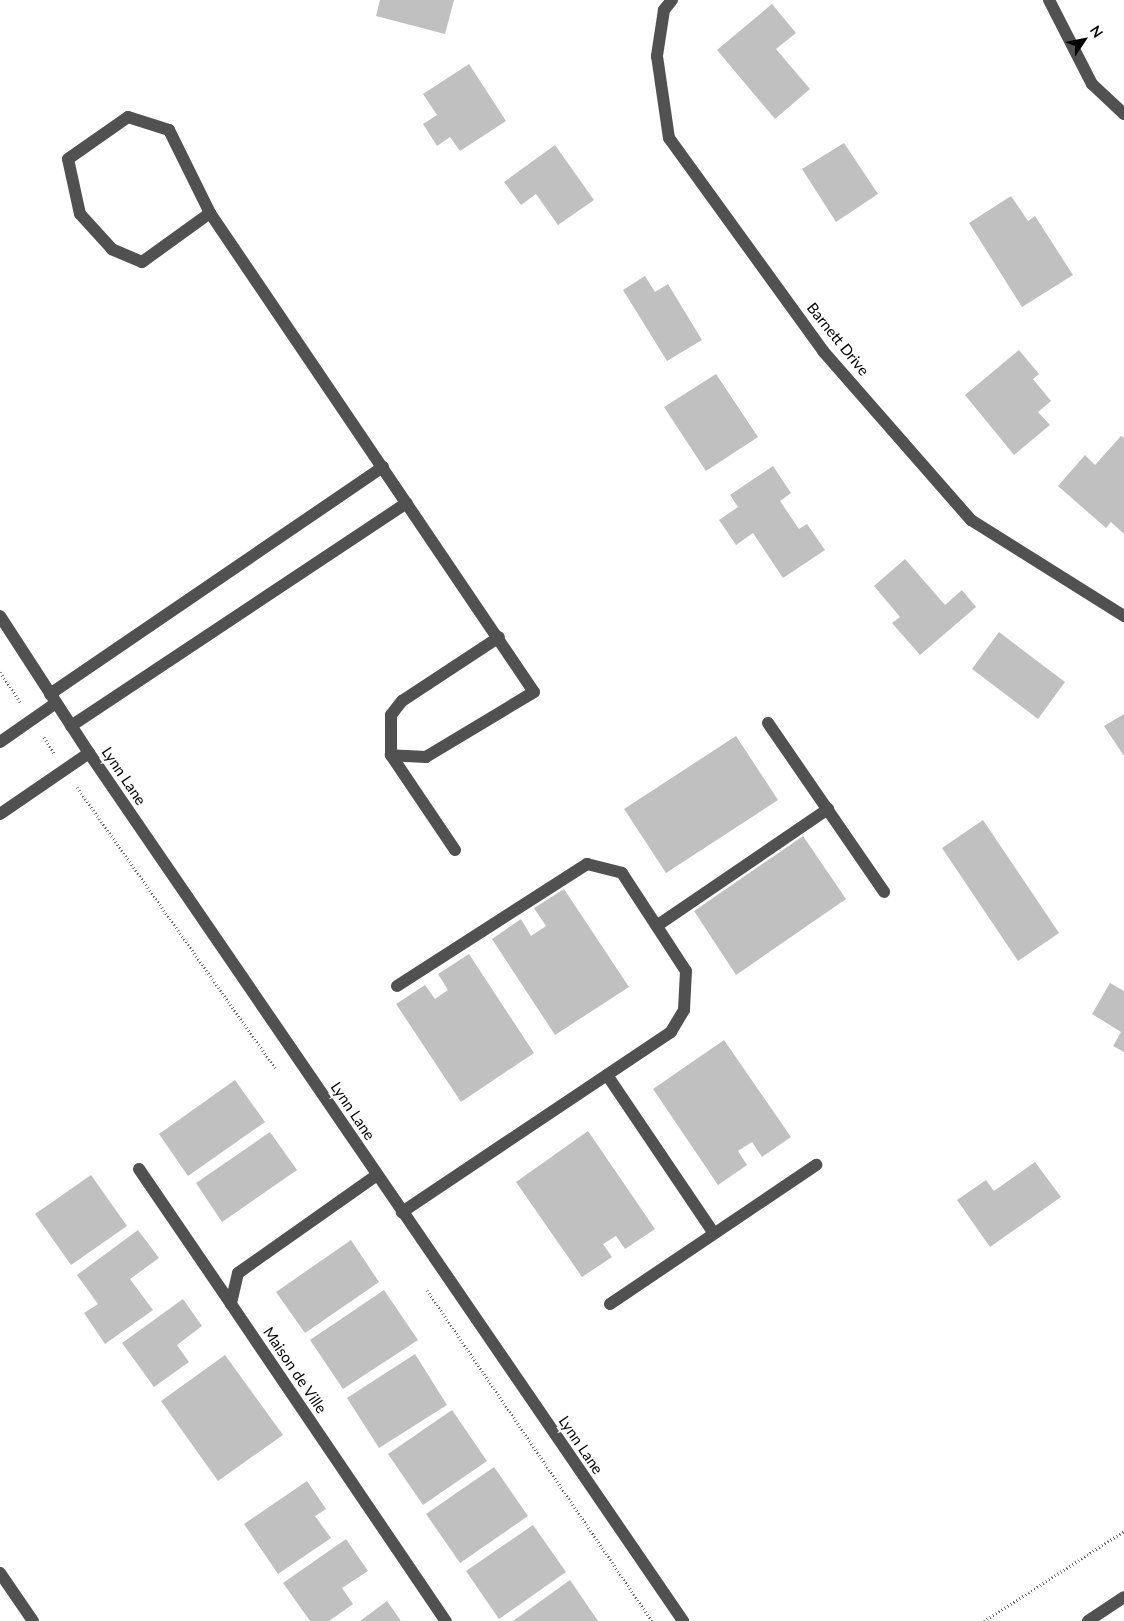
<!DOCTYPE html>
<html>
<head>
<meta charset="utf-8">
<style>
	body { margin:0 }
	#map { position:relative; width:1124px; height:1621px; overflow:hidden; background:#fff; font-family:Lato,sans-serif }
	div>[style] { position:absolute }
	[style*='--x'] { left:calc(var(--x)*1px); top:calc(var(--y)*1px); width:calc(var(--w)*1px); rotate:calc(var(--a)*1deg) }
	.building>* { inset:0; background:#c0c0c0 }
	.path>* { height:3px; margin-top:-1.5px; transform-origin:0; background:repeating-linear-gradient(90deg,#737373 0 1px,transparent 0 3.5px) }
	.minor>* { height:12px; margin:-6px; padding:0 6px; transform-origin:6px; border-radius:6px; background:#515151 }
	span { translate:-50% -50%; white-space:nowrap; text-align:center; line-height:1.15; -webkit-text-stroke:5px #fff; paint-order:stroke }
	.street-label { font-size:15px; color:#000 }
	.north { position:absolute; left:1059px; top:15px; width:50px; height:50px; -webkit-text-stroke:4px #fff; paint-order:stroke; rotate:56deg; font-size:14px; font-weight:700; line-height:20px; text-align:center; color:#000 }
	.north::after { content:''; display:block; margin:auto; width:18px; height:22px; background:#000; clip-path:polygon(50% 0,100% 100%,50% 72%,0 100%) }
</style>
</head>
<body>
<div id="map">
	<div class="building">
		<div style="clip-path:polygon(380px 0,454px 0,445px 34px,376px 16px)"></div>
		<div style="clip-path:polygon(772px 4px,796px 33px,776px 49px,810px 89px,775px 119px,717px 50px)"></div>
		<div style="clip-path:polygon(469px 64px,506px 121px,460px 151px,450px 137px,437px 146px,423px 124px,437px 115px,423px 94px)"></div>
		<div style="clip-path:polygon(844px 143px,878px 194px,836px 222px,802px 169px)"></div>
		<div style="clip-path:polygon(555px 145px,594px 200px,558px 225px,536px 194px,521px 205px,504px 182px)"></div>
		<div style="clip-path:polygon(1011px 196px,1028px 221px,1035px 216px,1073px 275px,1022px 307px,969px 223px)"></div>
		<div style="clip-path:polygon(645px 276px,655px 292px,668px 284px,702px 340px,667px 361px,623px 290px)"></div>
		<div style="clip-path:polygon(1019px 350px,1039px 374px,1033px 379px,1051px 401px,1038px 412px,1050px 425px,1014px 455px,965px 395px)"></div>
		<div style="clip-path:polygon(716px 374px,758px 437px,706px 471px,664px 407px)"></div>
		<div style="clip-path:polygon(1121px 436px,1124px 438px,1124px 534px,1111px 522px,1106px 528px,1058px 486px,1085px 455px,1095px 465px)"></div>
		<div style="clip-path:polygon(773px 466px,791px 493px,780px 501px,799px 529px,807px 524px,825px 550px,783px 578px,753px 533px,736px 545px,719px 520px,738px 507px,730px 495px)"></div>
		<div style="clip-path:polygon(905px 559px,945px 605px,962px 590px,976px 607px,920px 655px,892px 623px,900px 617px,874px 586px)"></div>
		<div style="clip-path:polygon(999px 632px,1065px 682px,1038px 719px,972px 669px)"></div>
		<div style="clip-path:polygon(1124px 714px,1124px 756px,1104px 726px)"></div>
		<div style="clip-path:polygon(736px 736px,778px 800px,666px 873px,624px 809px)"></div>
		<div style="clip-path:polygon(983px 820px,1059px 933px,1018px 961px,942px 848px)"></div>
		<div style="clip-path:polygon(803px 836px,846px 899px,736px 975px,694px 911px)"></div>
		<div style="clip-path:polygon(564px 889px,629px 987px,555px 1035px,492px 939px,521px 919px,531px 936px,546px 926px,534px 908px)"></div>
		<div style="clip-path:polygon(469px 954px,534px 1053px,461px 1102px,396px 1004px,425px 985px,435px 999px,448px 990px,438px 974px)"></div>
		<div style="clip-path:polygon(1110px 983px,1124px 991px,1124px 1052px,1113px 1046px,1121px 1032px,1092px 1014px)"></div>
		<div style="clip-path:polygon(724px 1040px,791px 1137px,762px 1157px,752px 1142px,738px 1151px,747px 1165px,718px 1185px,653px 1089px)"></div>
		<div style="clip-path:polygon(235px 1080px,265px 1122px,188px 1176px,159px 1134px)"></div>
		<div style="clip-path:polygon(588px 1131px,655px 1229px,625px 1249px,616px 1236px,603px 1244px,612px 1257px,582px 1277px,516px 1182px)"></div>
		<div style="clip-path:polygon(270px 1132px,297px 1170px,222px 1222px,196px 1183px)"></div>
		<div style="clip-path:polygon(1035px 1162px,1061px 1197px,990px 1247px,957px 1200px,986px 1180px,994px 1191px)"></div>
		<div style="clip-path:polygon(91px 1175px,127px 1226px,71px 1265px,35px 1214px)"></div>
		<div style="clip-path:polygon(138px 1230px,159px 1258px,130px 1279px,153px 1310px,105px 1344px,84px 1313px,98px 1304px,77px 1275px)"></div>
		<div style="clip-path:polygon(351px 1240px,379px 1282px,305px 1333px,276px 1292px)"></div>
		<div style="clip-path:polygon(384px 1290px,418px 1340px,343px 1389px,310px 1340px)"></div>
		<div style="clip-path:polygon(183px 1299px,202px 1326px,177px 1345px,189px 1362px,154px 1387px,122px 1343px)"></div>
		<div style="clip-path:polygon(415px 1354px,447px 1405px,379px 1448px,347px 1398px)"></div>
		<div style="clip-path:polygon(225px 1355px,283px 1435px,218px 1481px,161px 1401px)"></div>
		<div style="clip-path:polygon(452px 1410px,487px 1461px,423px 1505px,388px 1454px)"></div>
		<div style="clip-path:polygon(494px 1467px,528px 1516px,460px 1563px,426px 1514px)"></div>
		<div style="clip-path:polygon(307px 1481px,326px 1509px,315px 1516px,331px 1538px,278px 1574px,244px 1524px)"></div>
		<div style="clip-path:polygon(533px 1525px,566px 1572px,499px 1619px,466px 1571px)"></div>
		<div style="clip-path:polygon(346px 1539px,368px 1571px,342px 1588px,353px 1604px,329px 1621px,310px 1621px,283px 1583px)"></div>
		<div style="clip-path:polygon(570px 1580px,598px 1621px,513px 1621px)"></div>
		<div style="clip-path:polygon(387px 1601px,401px 1621px,360px 1621px)"></div>
	</div>
	<div class="path">
		<div style="--x:0;--y:672;--w:37;--a:56"></div>
		<div style="--x:44;--y:737;--w:19;--a:58"></div>
		<div style="--x:77;--y:787;--w:344;--a:54.8"></div>
		<div style="--x:427;--y:1290;--w:400;--a:55.8"></div>
		<div style="--x:984;--y:1621;--w:166;--a:-32.7"></div>
	</div>
	<div class="minor">
		<div style="--x:672;--y:0;--w:13;--a:129"></div>
		<div style="--x:664;--y:10;--w:47;--a:98.7"></div>
		<div style="--x:657;--y:56;--w:83;--a:81.7"></div>
		<div style="--x:669;--y:138;--w:263;--a:54.1"></div>
		<div style="--x:823;--y:351;--w:225;--a:48.8"></div>
		<div style="--x:971;--y:520;--w:181;--a:32.1"></div>
		<div style="--x:1049;--y:0;--w:94;--a:62.9"></div>
		<div style="--x:1092;--y:84;--w:44;--a:43.2"></div>
		<div style="--x:210;--y:213;--w:84;--a:144.2"></div>
		<div style="--x:142;--y:262;--w:33;--a:-157"></div>
		<div style="--x:112;--y:249;--w:47;--a:-132.4"></div>
		<div style="--x:80;--y:214;--w:56;--a:-102.3"></div>
		<div style="--x:68;--y:159;--w:73;--a:-35"></div>
		<div style="--x:128;--y:117;--w:43;--a:17.6"></div>
		<div style="--x:169;--y:130;--w:93;--a:63.7"></div>
		<div style="--x:210;--y:213;--w:578;--a:55.93"></div>
		<div style="--x:534;--y:692;--w:126;--a:149"></div>
		<div style="--x:426;--y:757;--w:35;--a:-177"></div>
		<div style="--x:0;--y:616;--w:163;--a:57"></div>
		<div style="--x:89;--y:753;--w:1052;--a:55.61"></div>
		<div style="--x:50;--y:694;--w:403;--a:-34.3"></div>
		<div style="--x:768;--y:723;--w:205;--a:55.5"></div>
		<div style="--x:71;--y:726;--w:403;--a:-33.6"></div>
		<div style="--x:0;--y:742;--w:68;--a:-34.9"></div>
		<div style="--x:0;--y:814;--w:108;--a:-34.4"></div>
		<div style="--x:455;--y:850;--w:115;--a:-124"></div>
		<div style="--x:391;--y:755;--w:40;--a:-90"></div>
		<div style="--x:391;--y:715;--w:18;--a:-52"></div>
		<div style="--x:402;--y:701;--w:116;--a:-33.4"></div>
		<div style="--x:658;--y:925;--w:206;--a:-34.3"></div>
		<div style="--x:397;--y:986;--w:226;--a:-32.7"></div>
		<div style="--x:587;--y:864;--w:36;--a:14"></div>
		<div style="--x:622;--y:873;--w:117;--a:56.9"></div>
		<div style="--x:686;--y:971;--w:39;--a:93"></div>
		<div style="--x:684;--y:1010;--w:26;--a:121"></div>
		<div style="--x:671;--y:1032;--w:324;--a:146.2"></div>
		<div style="--x:607;--y:1075;--w:189;--a:56"></div>
		<div style="--x:139;--y:1169;--w:163;--a:55.7"></div>
		<div style="--x:377;--y:1175;--w:170;--a:144.8"></div>
		<div style="--x:238;--y:1273;--w:32;--a:103"></div>
		<div style="--x:231;--y:1304;--w:383;--a:55.9"></div>
		<div style="--x:610;--y:1304;--w:249;--a:-34"></div>
		<div style="--x:0;--y:1573;--w:58;--a:55.5"></div>
		<div style="--x:1088;--y:1621;--w:43;--a:-33.7"></div>
	</div>
	<div class="street-label">
		<span style="left:838px;top:339px;rotate:51deg">Barnett Drive</span>
		<span style="left:124px;top:776px;rotate:56deg">Lynn Lane</span>
		<span style="left:353px;top:1111px;rotate:56deg">Lynn Lane</span>
		<span style="left:295px;top:1370px;rotate:56deg">Maison de Ville</span>
		<span style="left:581px;top:1445px;rotate:56deg">Lynn Lane</span>
	</div>
	<div class="north">N</div>
</div>
</body>
</html>
